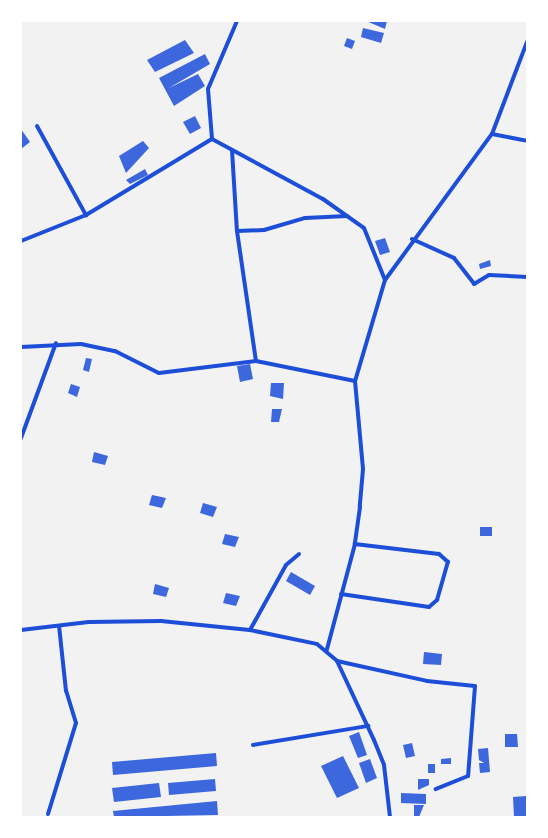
<!DOCTYPE html>
<html>
<head>
<meta charset="utf-8">
<style>
	body { margin:0 }
	#map { position:relative; width:548px; height:838px; overflow:hidden; background:#f2f2f2; font-family:Overpass,sans-serif }
	div>[style] { position:absolute }
	[style*='--x'] { left:calc(var(--x)*1px); top:calc(var(--y)*1px); width:calc(var(--w)*1px); rotate:calc(var(--a)*1deg) }
	.building>* { inset:0; background:#3d67dc }
	.minor>* { height:4px; margin:-2px; padding:0 2px; transform-origin:2px; border-radius:2px; background:#1d4ed8 }
	span { translate:-50% -50%; white-space:nowrap; text-align:center; line-height:1.15; -webkit-text-stroke:4px #fff; paint-order:stroke }
	.frame { position:absolute; inset:0; border:22px solid #fff; pointer-events:none }
</style>
</head>
<body>
<div id="map">
	<div class="building">
		<div style="clip-path:polygon(366px 21px,387px 21px,385px 29px)"></div>
		<div style="clip-path:polygon(363px 28px,384px 33px,381px 43px,361px 37px)"></div>
		<div style="clip-path:polygon(347px 38px,355px 41px,352px 49px,344px 46px)"></div>
		<div style="clip-path:polygon(185px 40px,194px 53px,155px 72px,147px 60px)"></div>
		<div style="clip-path:polygon(205px 54px,210px 64px,169px 88px,198px 74px,205px 86px,174px 106px,159px 78px)"></div>
		<div style="clip-path:polygon(195px 116px,201px 128px,190px 134px,183px 122px)"></div>
		<div style="clip-path:polygon(21px 129px,30px 142px,21px 149px)"></div>
		<div style="clip-path:polygon(143px 141px,149px 148px,126px 173px,119px 156px)"></div>
		<div style="clip-path:polygon(145px 169px,148px 175px,130px 184px,126px 180px)"></div>
		<div style="clip-path:polygon(385px 238px,390px 252px,380px 255px,375px 241px)"></div>
		<div style="clip-path:polygon(490px 260px,491px 266px,480px 269px,479px 264px)"></div>
		<div style="clip-path:polygon(86px 358px,92px 359px,89px 372px,83px 370px)"></div>
		<div style="clip-path:polygon(250px 364px,253px 379px,240px 382px,237px 366px)"></div>
		<div style="clip-path:polygon(271px 383px,284px 383px,283px 399px,270px 396px)"></div>
		<div style="clip-path:polygon(71px 384px,80px 387px,77px 397px,68px 393px)"></div>
		<div style="clip-path:polygon(272px 409px,282px 409px,279px 422px,271px 422px)"></div>
		<div style="clip-path:polygon(94px 452px,108px 456px,105px 465px,92px 462px)"></div>
		<div style="clip-path:polygon(152px 495px,166px 498px,162px 508px,149px 505px)"></div>
		<div style="clip-path:polygon(203px 503px,217px 507px,213px 517px,200px 513px)"></div>
		<div style="clip-path:polygon(480px 527px,492px 527px,492px 536px,480px 536px)"></div>
		<div style="clip-path:polygon(225px 534px,239px 537px,235px 547px,222px 544px)"></div>
		<div style="clip-path:polygon(291px 572px,315px 586px,310px 595px,286px 581px)"></div>
		<div style="clip-path:polygon(155px 584px,169px 588px,166px 597px,153px 594px)"></div>
		<div style="clip-path:polygon(226px 593px,240px 596px,236px 606px,223px 603px)"></div>
		<div style="clip-path:polygon(424px 652px,442px 654px,441px 665px,423px 664px)"></div>
		<div style="clip-path:polygon(359px 732px,367px 755px,358px 758px,349px 736px)"></div>
		<div style="clip-path:polygon(505px 734px,517px 734px,518px 747px,505px 747px)"></div>
		<div style="clip-path:polygon(412px 743px,415px 756px,406px 758px,403px 745px)"></div>
		<div style="clip-path:polygon(488px 748px,490px 772px,480px 773px,479px 763px,484px 763px,479px 760px,478px 749px)"></div>
		<div style="clip-path:polygon(216px 753px,217px 766px,113px 775px,112px 762px)"></div>
		<div style="clip-path:polygon(343px 756px,359px 788px,337px 798px,321px 766px)"></div>
		<div style="clip-path:polygon(451px 758px,451px 764px,441px 764px,441px 759px)"></div>
		<div style="clip-path:polygon(370px 759px,377px 778px,366px 783px,359px 763px)"></div>
		<div style="clip-path:polygon(428px 764px,435px 764px,435px 773px,428px 773px)"></div>
		<div style="clip-path:polygon(215px 779px,216px 791px,169px 795px,168px 783px)"></div>
		<div style="clip-path:polygon(418px 779px,429px 779px,429px 785px,418px 790px)"></div>
		<div style="clip-path:polygon(159px 783px,161px 797px,114px 802px,112px 788px)"></div>
		<div style="clip-path:polygon(401px 793px,426px 794px,426px 804px,401px 803px)"></div>
		<div style="clip-path:polygon(526px 796px,527px 816px,514px 817px,513px 797px)"></div>
		<div style="clip-path:polygon(217px 801px,218px 815px,114px 817px,113px 811px)"></div>
		<div style="clip-path:polygon(414px 805px,424px 805px,419px 817px,414px 817px)"></div>
	</div>
	<div class="minor">
		<div style="--x:237;--y:21;--w:74;--a:113.1"></div>
		<div style="--x:208;--y:89;--w:50;--a:85.4"></div>
		<div style="--x:212;--y:139;--w:126;--a:28.4"></div>
		<div style="--x:323;--y:199;--w:50;--a:35.3"></div>
		<div style="--x:364;--y:228;--w:56;--a:68"></div>
		<div style="--x:385;--y:280;--w:105;--a:106.5"></div>
		<div style="--x:355;--y:381;--w:88;--a:84.8"></div>
		<div style="--x:363;--y:469;--w:38;--a:95"></div>
		<div style="--x:360;--y:507;--w:37;--a:98"></div>
		<div style="--x:355;--y:544;--w:109;--a:104.9"></div>
		<div style="--x:37;--y:126;--w:102;--a:61.2"></div>
		<div style="--x:492;--y:134;--w:36;--a:11"></div>
		<div style="--x:232;--y:150;--w:81;--a:86.5"></div>
		<div style="--x:237;--y:231;--w:131;--a:81.7"></div>
		<div style="--x:237;--y:231;--w:27;--a:-2"></div>
		<div style="--x:264;--y:230;--w:43;--a:-16.3"></div>
		<div style="--x:305;--y:218;--w:42;--a:-2.7"></div>
		<div style="--x:412;--y:239;--w:46;--a:24.3"></div>
		<div style="--x:454;--y:258;--w:33;--a:52"></div>
		<div style="--x:474;--y:284;--w:17;--a:-31"></div>
		<div style="--x:489;--y:275;--w:38;--a:3"></div>
		<div style="--x:21;--y:241;--w:70;--a:-21.8"></div>
		<div style="--x:86;--y:215;--w:147;--a:-31.1"></div>
		<div style="--x:385;--y:280;--w:181;--a:-53.8"></div>
		<div style="--x:492;--y:134;--w:98;--a:-69.2"></div>
		<div style="--x:21;--y:347;--w:60;--a:-2.9"></div>
		<div style="--x:81;--y:344;--w:35;--a:12"></div>
		<div style="--x:115;--y:351;--w:49;--a:26.6"></div>
		<div style="--x:159;--y:373;--w:98;--a:-7.1"></div>
		<div style="--x:256;--y:361;--w:101;--a:11.4"></div>
		<div style="--x:21;--y:438;--w:101;--a:-69.8"></div>
		<div style="--x:341;--y:594;--w:89;--a:8.4"></div>
		<div style="--x:429;--y:607;--w:11;--a:-41"></div>
		<div style="--x:437;--y:600;--w:40;--a:-74"></div>
		<div style="--x:448;--y:562;--w:12;--a:-138"></div>
		<div style="--x:439;--y:554;--w:85;--a:-173.2"></div>
		<div style="--x:21;--y:630;--w:68;--a:-6.7"></div>
		<div style="--x:89;--y:622;--w:72;--a:-0.8"></div>
		<div style="--x:161;--y:621;--w:89;--a:5.8"></div>
		<div style="--x:250;--y:630;--w:68;--a:11.8"></div>
		<div style="--x:317;--y:644;--w:26;--a:40"></div>
		<div style="--x:337;--y:661;--w:87;--a:64.9"></div>
		<div style="--x:374;--y:740;--w:27;--a:68"></div>
		<div style="--x:384;--y:765;--w:52;--a:83.4"></div>
		<div style="--x:250;--y:630;--w:74;--a:-61"></div>
		<div style="--x:286;--y:565;--w:17;--a:-40"></div>
		<div style="--x:337;--y:661;--w:92;--a:12.5"></div>
		<div style="--x:427;--y:681;--w:48;--a:5.9"></div>
		<div style="--x:475;--y:686;--w:90;--a:94.4"></div>
		<div style="--x:468;--y:776;--w:35;--a:158"></div>
		<div style="--x:253;--y:745;--w:117;--a:-9.4"></div>
		<div style="--x:48;--y:814;--w:95;--a:-72.9"></div>
		<div style="--x:76;--y:723;--w:34;--a:-107"></div>
		<div style="--x:66;--y:691;--w:65;--a:-96.1"></div>
	</div>
	<div class="frame"></div>
</div>
</body>
</html>
